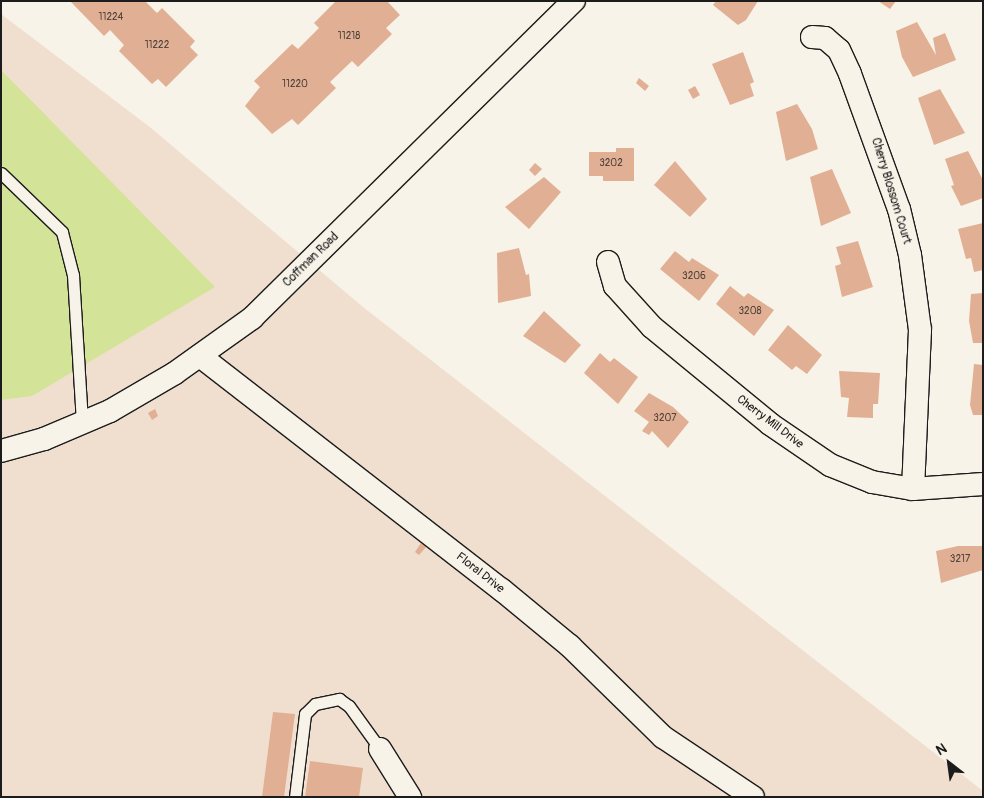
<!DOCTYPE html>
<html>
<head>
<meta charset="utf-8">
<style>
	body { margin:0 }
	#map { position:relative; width:984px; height:798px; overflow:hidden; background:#f7f3e8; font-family:Pangolin,sans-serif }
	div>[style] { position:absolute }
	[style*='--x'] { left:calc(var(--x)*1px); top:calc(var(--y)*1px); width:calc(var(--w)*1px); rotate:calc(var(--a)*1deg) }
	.built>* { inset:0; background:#f0dfcf }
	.green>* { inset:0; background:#d3e397 }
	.building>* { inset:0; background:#e1af94 }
	.roads { filter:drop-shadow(1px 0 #1c1c1c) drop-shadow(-1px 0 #1c1c1c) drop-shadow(0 1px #1c1c1c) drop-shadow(0 -1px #1c1c1c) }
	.service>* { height:11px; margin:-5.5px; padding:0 5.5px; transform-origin:5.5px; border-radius:5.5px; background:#f7f3e8 }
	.minor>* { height:22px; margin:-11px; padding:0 11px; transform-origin:11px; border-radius:11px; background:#f7f3e8 }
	span { translate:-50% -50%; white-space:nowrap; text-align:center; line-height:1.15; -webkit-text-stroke:4.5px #f7f3e8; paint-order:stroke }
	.number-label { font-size:10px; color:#4d413a }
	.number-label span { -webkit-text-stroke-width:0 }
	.street-label { font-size:12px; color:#1c1c1c }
	.frame { position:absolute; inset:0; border:2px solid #1c1c1c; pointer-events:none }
	.north { position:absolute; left:924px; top:738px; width:50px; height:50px; -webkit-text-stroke:4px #f7f3e8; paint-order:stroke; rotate:330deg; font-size:14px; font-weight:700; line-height:20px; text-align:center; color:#1c1c1c }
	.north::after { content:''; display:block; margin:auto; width:18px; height:22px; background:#1c1c1c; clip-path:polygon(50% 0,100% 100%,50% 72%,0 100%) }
</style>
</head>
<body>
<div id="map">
	<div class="built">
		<div style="clip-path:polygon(1px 14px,151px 128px,363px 307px,983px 791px,983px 797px,1px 797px)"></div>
	</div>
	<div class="green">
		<div style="clip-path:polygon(1px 70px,215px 287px,32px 396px,1px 400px)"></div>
	</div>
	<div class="building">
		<div style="clip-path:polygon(145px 1px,157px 13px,162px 8px,195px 41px,190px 47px,198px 55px,166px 87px,158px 79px,152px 84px,119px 51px,124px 45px,110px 30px,104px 36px,71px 2px)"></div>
		<div style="clip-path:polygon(336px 1px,387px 1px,400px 15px,386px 28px,392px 34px,358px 67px,352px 61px,330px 82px,336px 88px,298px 125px,292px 119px,272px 134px,245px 106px,260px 87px,254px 81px,292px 44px,298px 49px,319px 28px,314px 23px)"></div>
		<div style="clip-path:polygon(716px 1px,758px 1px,746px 20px,738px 25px,713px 5px)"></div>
		<div style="clip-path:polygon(878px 1px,896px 1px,890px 9px)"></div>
		<div style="clip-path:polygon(917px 22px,936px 55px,933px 38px,945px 33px,956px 60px,913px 77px,902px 57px,896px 31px)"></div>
		<div style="clip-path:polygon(743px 52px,754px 82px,750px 84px,754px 96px,730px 105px,712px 64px)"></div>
		<div style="clip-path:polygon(639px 78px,649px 86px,645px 91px,636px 83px)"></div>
		<div style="clip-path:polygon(695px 86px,700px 95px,693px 99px,688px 90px)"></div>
		<div style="clip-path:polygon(940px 89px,965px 133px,934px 145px,918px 98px)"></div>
		<div style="clip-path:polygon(797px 104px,812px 129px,818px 149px,786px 161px,776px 112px)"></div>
		<div style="clip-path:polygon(616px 148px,634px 148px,634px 181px,603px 181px,603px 176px,589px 176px,589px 152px,616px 152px)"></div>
		<div style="clip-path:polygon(968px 151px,983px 180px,983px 198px,961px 206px,951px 186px,954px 185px,945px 159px)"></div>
		<div style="clip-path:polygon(675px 161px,707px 199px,690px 217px,654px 185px)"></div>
		<div style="clip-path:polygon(535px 163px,542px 169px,535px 176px,529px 170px)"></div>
		<div style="clip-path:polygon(832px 169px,851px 213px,821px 226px,810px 177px)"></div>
		<div style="clip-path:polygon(544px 177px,561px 192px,529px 229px,505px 207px)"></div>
		<div style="clip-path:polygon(983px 223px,983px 270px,974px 272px,971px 258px,966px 259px,958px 229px)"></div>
		<div style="clip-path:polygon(858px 241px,873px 287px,842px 297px,835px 266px,841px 264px,836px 247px)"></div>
		<div style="clip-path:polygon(519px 248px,526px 275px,529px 274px,531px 296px,498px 303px,497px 253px)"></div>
		<div style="clip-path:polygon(675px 251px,689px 262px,692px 258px,719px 275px,699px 301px,660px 269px)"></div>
		<div style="clip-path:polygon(730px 286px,744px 297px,748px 293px,774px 310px,754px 336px,716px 304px)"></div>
		<div style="clip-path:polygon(983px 293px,983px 343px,973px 343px,969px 321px,971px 294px)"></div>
		<div style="clip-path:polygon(544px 311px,581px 345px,565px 363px,523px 336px)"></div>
		<div style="clip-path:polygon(788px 325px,822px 355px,807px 374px,796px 366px,792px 370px,768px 350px)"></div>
		<div style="clip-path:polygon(600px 353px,610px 362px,614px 358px,638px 377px,618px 404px,584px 373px)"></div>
		<div style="clip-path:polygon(974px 364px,983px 365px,983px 415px,973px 415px,970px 405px)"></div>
		<div style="clip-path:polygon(839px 371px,880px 373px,878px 404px,873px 404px,873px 418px,847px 417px,849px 398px,841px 397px)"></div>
		<div style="clip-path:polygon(649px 393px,673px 407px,689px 422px,668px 448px,652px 431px,649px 435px,642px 431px,649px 422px,634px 411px)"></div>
		<div style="clip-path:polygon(155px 409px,158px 416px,152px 420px,148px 413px)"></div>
		<div style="clip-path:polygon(421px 543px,426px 547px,419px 555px,415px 552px)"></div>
		<div style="clip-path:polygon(958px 546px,983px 546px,983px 570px,941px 583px,936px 551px)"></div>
		<div style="clip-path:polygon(273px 712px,295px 714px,284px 797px,262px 797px)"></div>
		<div style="clip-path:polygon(310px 761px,363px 768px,359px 797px,305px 797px)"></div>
	</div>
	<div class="roads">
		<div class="service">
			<div style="--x:1;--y:173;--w:85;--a:44"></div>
			<div style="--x:62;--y:232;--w:44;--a:75.7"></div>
			<div style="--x:73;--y:275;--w:148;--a:86.5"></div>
			<div style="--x:295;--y:797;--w:84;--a:-83.1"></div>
			<div style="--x:305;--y:714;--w:14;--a:-45"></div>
			<div style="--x:315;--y:704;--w:25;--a:-12"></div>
			<div style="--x:339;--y:699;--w:12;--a:35"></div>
			<div style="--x:349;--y:706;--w:53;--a:54.2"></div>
		</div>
		<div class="minor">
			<div style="--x:812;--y:37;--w:13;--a:4"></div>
			<div style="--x:825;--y:38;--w:18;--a:41"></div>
			<div style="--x:839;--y:50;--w:26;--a:65"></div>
			<div style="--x:850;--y:74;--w:144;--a:70.1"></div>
			<div style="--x:899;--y:209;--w:47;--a:76.6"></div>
			<div style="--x:910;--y:255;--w:76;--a:82.4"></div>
			<div style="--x:920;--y:330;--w:159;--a:92.5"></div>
			<div style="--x:608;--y:262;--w:25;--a:74"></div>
			<div style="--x:615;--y:286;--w:55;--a:47.9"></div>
			<div style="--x:652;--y:327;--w:153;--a:39.4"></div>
			<div style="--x:770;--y:424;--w:73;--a:34.3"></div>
			<div style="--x:830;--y:465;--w:45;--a:22"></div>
			<div style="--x:872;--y:482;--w:42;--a:9.7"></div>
			<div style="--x:913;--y:489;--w:70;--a:-4.1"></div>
			<div style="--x:200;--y:356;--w:382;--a:37.8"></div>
			<div style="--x:502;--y:590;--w:88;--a:39.5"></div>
			<div style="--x:570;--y:646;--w:130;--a:44.4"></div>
			<div style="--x:663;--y:737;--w:108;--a:33.7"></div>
			<div style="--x:1;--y:451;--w:45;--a:-15.6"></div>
			<div style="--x:44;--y:439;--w:72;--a:-23"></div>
			<div style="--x:110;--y:411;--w:75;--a:-30.3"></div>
			<div style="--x:175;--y:373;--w:95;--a:-35.5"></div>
			<div style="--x:252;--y:318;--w:452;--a:-44.6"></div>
			<div style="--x:380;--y:749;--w:57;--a:58"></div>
		</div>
	</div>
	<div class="number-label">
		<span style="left:111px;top:18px">11224</span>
		<span style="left:349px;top:37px">11218</span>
		<span style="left:157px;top:46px">11222</span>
		<span style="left:295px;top:85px">11220</span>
		<span style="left:611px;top:164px">3202</span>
		<span style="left:694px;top:277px">3206</span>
		<span style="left:750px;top:312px">3208</span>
		<span style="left:665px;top:419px">3207</span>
		<span style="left:960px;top:560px">3217</span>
	</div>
	<div class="street-label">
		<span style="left:891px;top:191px;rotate:73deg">Cherry Blossom Court</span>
		<span style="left:311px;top:260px;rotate:-44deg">Coffman Road</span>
		<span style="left:770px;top:422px;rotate:37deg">Cherry Mill Drive</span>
		<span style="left:480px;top:573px;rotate:38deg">Floral Drive</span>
	</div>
	<div class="frame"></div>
	<div class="north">N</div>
</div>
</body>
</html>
